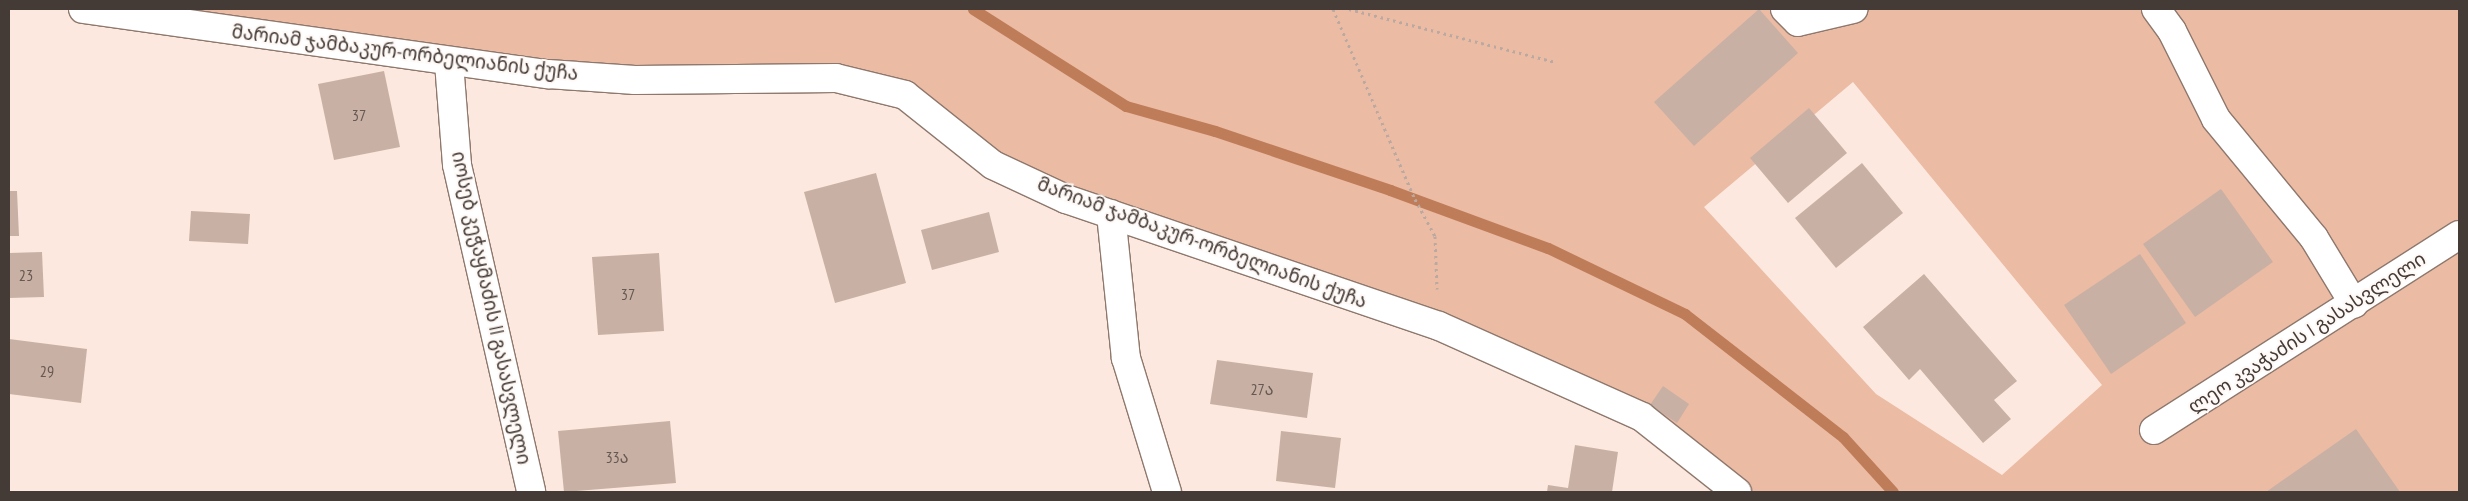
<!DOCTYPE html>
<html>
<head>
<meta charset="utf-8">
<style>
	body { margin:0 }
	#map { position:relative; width:2468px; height:501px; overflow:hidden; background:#fce8de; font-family:"PT Sans Narrow","Noto Sans Georgian",sans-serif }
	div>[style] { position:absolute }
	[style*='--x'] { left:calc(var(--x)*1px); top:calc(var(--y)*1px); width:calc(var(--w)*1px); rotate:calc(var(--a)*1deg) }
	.green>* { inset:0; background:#ebbba4 }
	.stream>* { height:11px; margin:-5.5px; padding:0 5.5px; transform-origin:5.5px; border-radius:5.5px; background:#bf7c58 }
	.building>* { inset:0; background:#c8b0a4 }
	.path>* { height:3px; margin-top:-1.5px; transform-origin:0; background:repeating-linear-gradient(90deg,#baa9a1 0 2.5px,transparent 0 6.5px) }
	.roads { filter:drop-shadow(1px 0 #8e786d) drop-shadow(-1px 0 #8e786d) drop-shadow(0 1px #8e786d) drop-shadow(0 -1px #8e786d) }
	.street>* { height:28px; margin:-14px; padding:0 14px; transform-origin:14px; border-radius:14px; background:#fff }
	span { translate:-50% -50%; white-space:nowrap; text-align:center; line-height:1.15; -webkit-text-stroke:4px #fef9f6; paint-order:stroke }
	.number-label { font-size:16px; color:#665852 }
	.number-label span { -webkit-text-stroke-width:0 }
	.street-label { font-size:19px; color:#453b36 }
	.frame { position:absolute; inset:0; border:10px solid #453b36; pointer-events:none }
</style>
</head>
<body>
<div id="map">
	<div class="green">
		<div style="clip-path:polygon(evenodd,83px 9px,2459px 9px,2459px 492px,1737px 492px,1642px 417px,1066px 199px,905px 95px,635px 80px,83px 9px,1853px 82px,2102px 385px,2002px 475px,1876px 394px,1704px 207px,1853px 82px)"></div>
	</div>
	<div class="stream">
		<div style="--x:973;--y:9;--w:181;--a:32.4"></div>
		<div style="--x:1126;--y:106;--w:92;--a:15.7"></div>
		<div style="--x:1215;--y:131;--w:185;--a:18.6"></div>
		<div style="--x:1390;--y:190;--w:168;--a:20.2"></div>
		<div style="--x:1548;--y:248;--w:152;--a:25.7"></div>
		<div style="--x:1685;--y:314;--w:200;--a:37.9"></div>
		<div style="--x:1843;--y:437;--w:74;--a:47.7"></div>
	</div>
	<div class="building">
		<div style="clip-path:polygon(1759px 9px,1798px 53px,1694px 146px,1654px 102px)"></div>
		<div style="clip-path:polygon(384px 71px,400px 147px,334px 160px,318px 84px)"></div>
		<div style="clip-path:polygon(1809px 108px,1847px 153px,1788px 203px,1750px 158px)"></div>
		<div style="clip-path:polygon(1862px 163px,1903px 213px,1836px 268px,1795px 218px)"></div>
		<div style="clip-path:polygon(876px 173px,906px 283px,835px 303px,804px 192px)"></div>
		<div style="clip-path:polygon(2221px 189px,2273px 262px,2195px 317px,2143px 244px)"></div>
		<div style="clip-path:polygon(9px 191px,17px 191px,19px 236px,9px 236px)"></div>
		<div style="clip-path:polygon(191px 211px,250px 214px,248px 244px,189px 241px)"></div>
		<div style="clip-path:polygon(989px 212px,999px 252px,932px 270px,921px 230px)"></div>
		<div style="clip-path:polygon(42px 252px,44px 297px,9px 298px,9px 253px)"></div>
		<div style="clip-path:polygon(659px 253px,664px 331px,598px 335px,592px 257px)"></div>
		<div style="clip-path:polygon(2140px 254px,2186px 323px,2111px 374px,2064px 305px)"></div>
		<div style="clip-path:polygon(1924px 274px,2017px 381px,1994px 400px,2011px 419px,1983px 443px,1920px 369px,1909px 380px,1863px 327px)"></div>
		<div style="clip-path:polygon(9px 339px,87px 349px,81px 403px,9px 394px)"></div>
		<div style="clip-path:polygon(1217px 360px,1313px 373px,1307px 418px,1210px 404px)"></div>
		<div style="clip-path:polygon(1663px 386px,1689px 404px,1677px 423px,1650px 405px)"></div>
		<div style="clip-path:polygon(670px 421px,676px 483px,564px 492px,558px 431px)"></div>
		<div style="clip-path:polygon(2356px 429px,2400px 492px,2266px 492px)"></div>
		<div style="clip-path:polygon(1281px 431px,1341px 438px,1335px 488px,1276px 481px)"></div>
		<div style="clip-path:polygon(1575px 445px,1618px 452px,1612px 492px,1547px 492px,1548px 485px,1568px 488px)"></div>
	</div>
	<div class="path">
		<div style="--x:1333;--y:9;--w:207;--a:66.7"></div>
		<div style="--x:1415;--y:199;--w:42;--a:61.6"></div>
		<div style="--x:1435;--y:236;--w:53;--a:87.8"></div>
		<div style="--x:1349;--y:9;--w:213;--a:14.4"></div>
	</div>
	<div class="roads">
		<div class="street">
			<div style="--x:83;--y:9;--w:470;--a:8"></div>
			<div style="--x:548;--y:74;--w:87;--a:3.9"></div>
			<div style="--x:635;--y:80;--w:201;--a:-0.6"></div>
			<div style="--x:836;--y:78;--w:71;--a:13.8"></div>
			<div style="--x:905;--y:95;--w:112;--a:38.5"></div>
			<div style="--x:993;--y:165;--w:81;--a:25"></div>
			<div style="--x:1066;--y:199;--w:394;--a:18.8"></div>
			<div style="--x:1439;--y:326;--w:222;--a:24.1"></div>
			<div style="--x:1642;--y:417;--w:121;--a:38.3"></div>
			<div style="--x:1785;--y:9;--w:18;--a:45"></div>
			<div style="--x:1798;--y:22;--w:57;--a:-13.3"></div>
			<div style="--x:2156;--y:9;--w:27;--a:54"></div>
			<div style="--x:2172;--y:31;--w:98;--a:63.4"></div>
			<div style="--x:2216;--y:119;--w:154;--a:50.5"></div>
			<div style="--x:2314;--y:238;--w:77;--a:58.8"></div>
			<div style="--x:449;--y:63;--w:102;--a:85.5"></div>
			<div style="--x:457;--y:165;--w:335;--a:77.2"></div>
			<div style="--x:1111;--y:214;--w:145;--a:84.1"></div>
			<div style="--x:1126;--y:358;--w:140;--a:73"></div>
			<div style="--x:2154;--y:430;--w:362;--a:-32.6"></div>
		</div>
	</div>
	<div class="number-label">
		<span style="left:359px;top:115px">37</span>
		<span style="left:26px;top:275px">23</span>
		<span style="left:628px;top:294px">37</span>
		<span style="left:47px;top:371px">29</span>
		<span style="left:1262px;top:389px">27ა</span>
		<span style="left:617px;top:457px">33ა</span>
	</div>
	<div class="street-label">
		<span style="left:405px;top:53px;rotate:7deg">მარიამ ჯამბაკურ-ორბელიანის ქუჩა</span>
		<span style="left:1202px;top:243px;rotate:20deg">მარიამ ჯამბაკურ-ორბელიანის ქუჩა</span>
		<span style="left:491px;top:308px;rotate:78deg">იოსებ კეჭაყმაძის II გასასვლელი</span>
		<span style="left:2307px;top:333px;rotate:-33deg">ლეო კვაჭაძის I გასასვლელი</span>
	</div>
	<div class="frame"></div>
</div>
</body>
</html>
